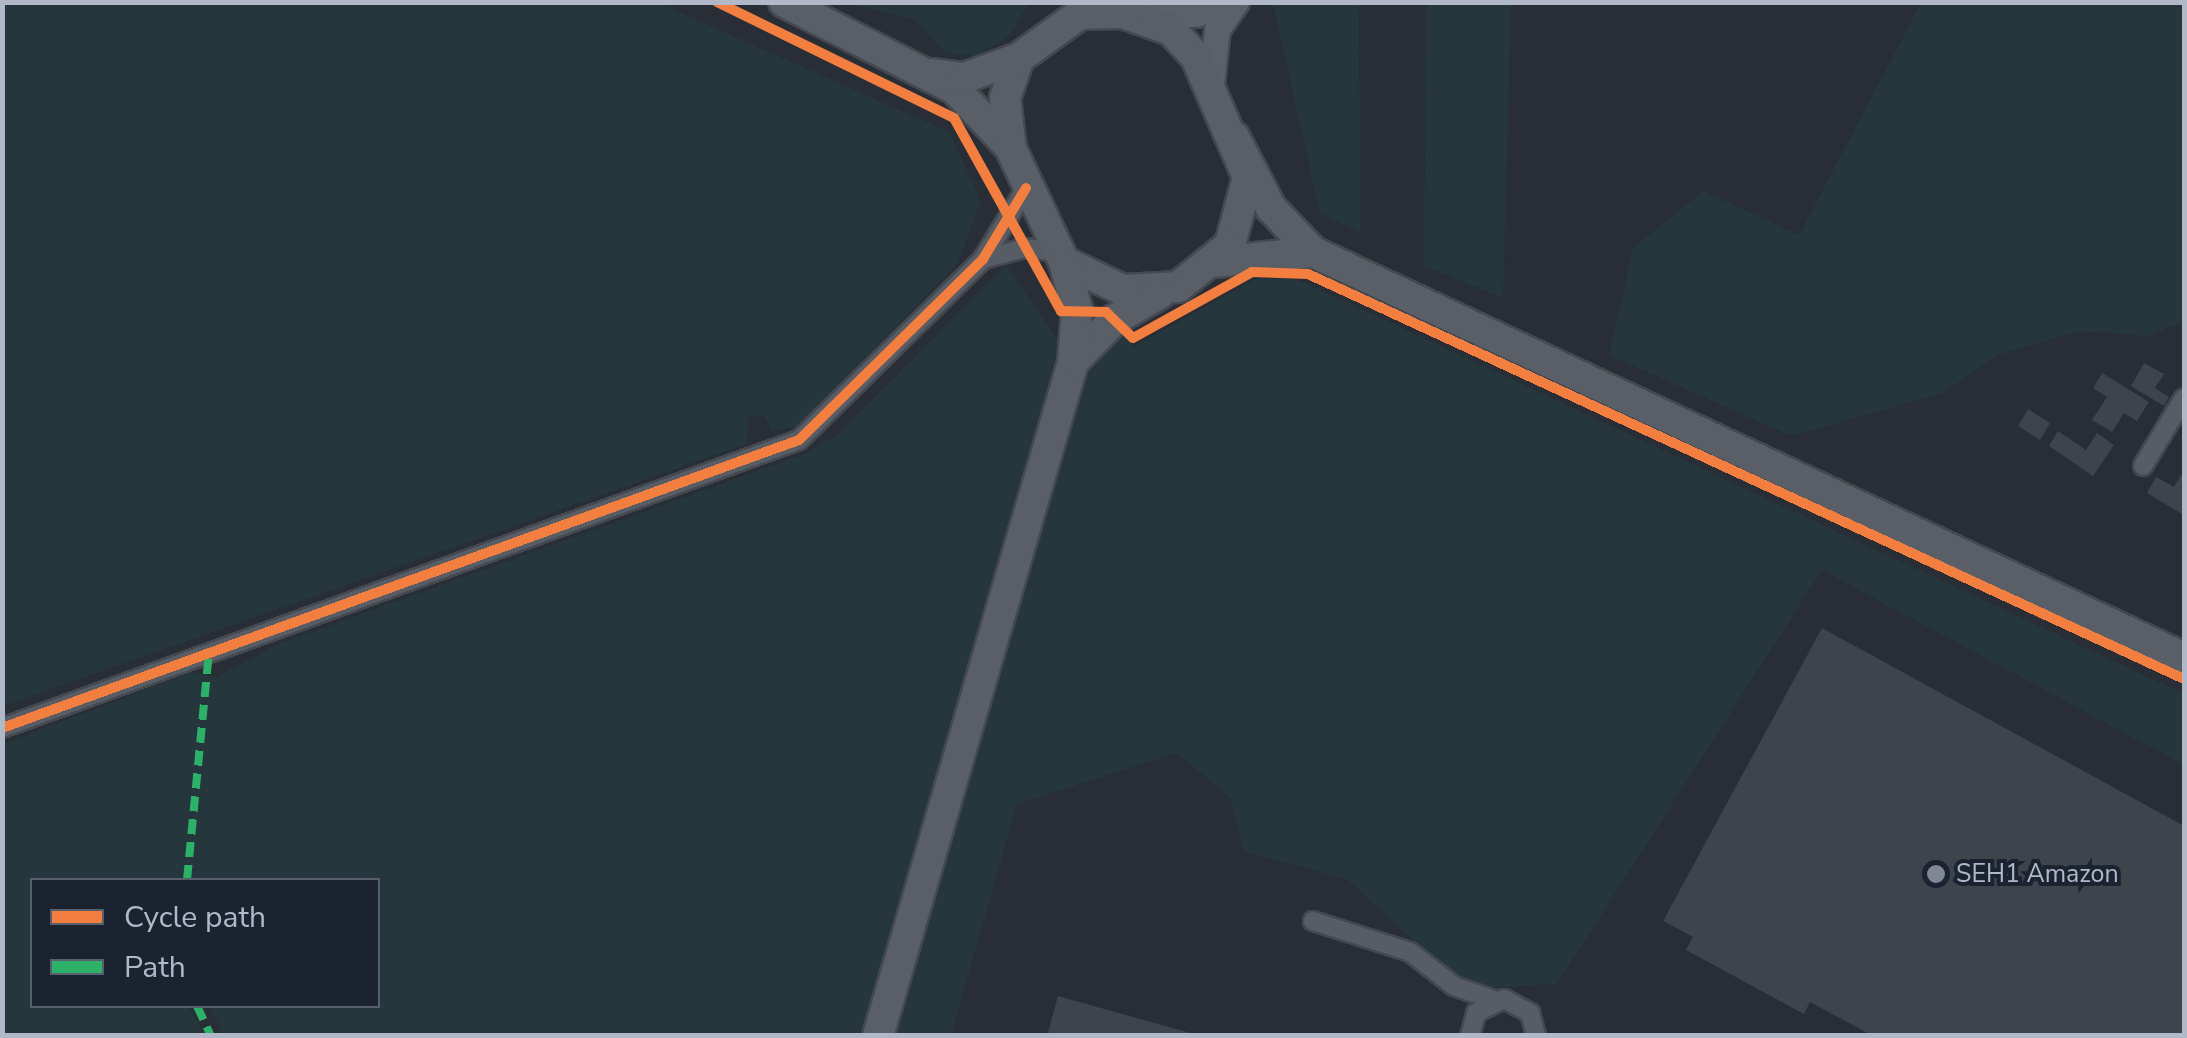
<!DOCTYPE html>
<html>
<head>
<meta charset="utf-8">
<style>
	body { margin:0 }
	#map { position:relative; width:2187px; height:1038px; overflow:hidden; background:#282d36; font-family:"Nunito Sans",sans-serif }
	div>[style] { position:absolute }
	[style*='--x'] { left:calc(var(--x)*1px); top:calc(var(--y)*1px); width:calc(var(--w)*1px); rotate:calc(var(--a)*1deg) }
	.green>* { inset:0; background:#25373c }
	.building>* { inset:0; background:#3f444c }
	.roads { filter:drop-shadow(2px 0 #44484f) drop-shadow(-2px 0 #44484f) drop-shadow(0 2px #44484f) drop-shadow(0 -2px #44484f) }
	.minor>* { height:18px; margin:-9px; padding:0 9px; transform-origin:9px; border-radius:9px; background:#585c64 }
	.secondary>* { height:25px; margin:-12.5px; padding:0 12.5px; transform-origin:12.5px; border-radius:12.5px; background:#5c6069 }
	.primary>* { height:30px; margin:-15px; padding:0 15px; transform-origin:15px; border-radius:15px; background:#5a5e66 }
	.quiet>* { height:8px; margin-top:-4px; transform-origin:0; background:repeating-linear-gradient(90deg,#2db169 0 15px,transparent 0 23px) }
	.cycleway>* { height:10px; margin:-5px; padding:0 5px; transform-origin:5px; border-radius:5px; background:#f27e40 }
	.dots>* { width:28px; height:28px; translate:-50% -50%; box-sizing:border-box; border:5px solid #1b2331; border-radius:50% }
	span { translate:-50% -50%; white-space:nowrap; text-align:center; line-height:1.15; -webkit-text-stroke:8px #1b2331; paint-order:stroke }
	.poi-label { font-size:25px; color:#b1b9c8 }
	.left { translate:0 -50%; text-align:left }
	.frame { position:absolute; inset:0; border:5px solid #b1b9c8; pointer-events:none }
	.legend { position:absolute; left:30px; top:878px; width:350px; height:130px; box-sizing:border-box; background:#1b2331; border:2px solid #575f6d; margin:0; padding:12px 18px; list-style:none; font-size:30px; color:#b1b9c8 }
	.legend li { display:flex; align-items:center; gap:20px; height:50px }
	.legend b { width:50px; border:2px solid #575f6d }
</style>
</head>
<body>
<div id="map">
	<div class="green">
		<div style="clip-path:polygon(3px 2px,659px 3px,949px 132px,981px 201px,958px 263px,796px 427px,772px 431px,764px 416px,749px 417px,746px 444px,3px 706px)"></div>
		<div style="clip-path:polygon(847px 3px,1029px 2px,1029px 3px,1009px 36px,975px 56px,946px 53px,914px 19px)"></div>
		<div style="clip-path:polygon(1273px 3px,1359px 3px,1360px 232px,1320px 214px)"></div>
		<div style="clip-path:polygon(1426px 3px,1511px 5px,1503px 298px,1424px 266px)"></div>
		<div style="clip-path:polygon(1921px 3px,2184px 3px,2184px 321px,2149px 336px,2080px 331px,1997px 355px,1943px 393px,1792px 436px,1609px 355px,1633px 248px,1703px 191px,1799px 235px)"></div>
		<div style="clip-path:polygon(1006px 265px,1060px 343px,862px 1035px,223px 1035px,210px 1006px,378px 1006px,378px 880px,32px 880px,32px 1006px,188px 1006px,205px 1035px,3px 1035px,2px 744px,193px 672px,217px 677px,281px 643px,807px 453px,839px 433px)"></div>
		<div style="clip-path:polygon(1257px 278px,1295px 279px,1340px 299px,2184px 694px,2184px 765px,1822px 570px,1557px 984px,1466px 989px,1348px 880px,1244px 851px,1231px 799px,1177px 753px,1017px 804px,951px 1035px,893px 1036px,1084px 379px,1123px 332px,1134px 347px)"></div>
	</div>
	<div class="building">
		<div style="clip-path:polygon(2144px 363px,2164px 374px,2155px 388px,2169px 397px,2164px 406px,2131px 386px)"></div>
		<div style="clip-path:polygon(2102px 373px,2149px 402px,2137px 421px,2124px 413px,2112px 432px,2092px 420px,2107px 397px,2093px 388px)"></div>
		<div style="clip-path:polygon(2028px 409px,2050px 423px,2040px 440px,2018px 426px)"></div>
		<div style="clip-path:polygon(2058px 431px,2086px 450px,2097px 433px,2114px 445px,2093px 476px,2049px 446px)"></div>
		<div style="clip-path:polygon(2181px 475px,2184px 477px,2182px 514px,2147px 493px,2156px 477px,2174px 487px)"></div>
		<div style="clip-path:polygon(1822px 628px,2184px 826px,2184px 1036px,1873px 1036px,1810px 1002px,1804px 1014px,1686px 950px,1693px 937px,1663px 921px)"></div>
		<div style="clip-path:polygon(1058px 996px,1194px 1034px,1194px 1036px,1047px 1036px)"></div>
	</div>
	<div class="roads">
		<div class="minor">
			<div style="--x:983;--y:259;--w:43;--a:-14.7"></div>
			<div style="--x:1025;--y:248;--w:31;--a:7"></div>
			<div style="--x:2143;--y:466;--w:79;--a:-58.9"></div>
			<div style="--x:2;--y:728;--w:847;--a:-19.87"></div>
			<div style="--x:799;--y:440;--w:258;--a:-44.5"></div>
			<div style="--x:983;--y:259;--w:83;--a:-58.8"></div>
			<div style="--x:1313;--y:921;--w:102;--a:17.7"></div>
			<div style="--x:1410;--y:952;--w:56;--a:37.7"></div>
			<div style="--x:1454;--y:986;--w:42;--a:19.3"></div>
			<div style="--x:1470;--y:1036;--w:24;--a:-75"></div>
			<div style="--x:1476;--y:1013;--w:31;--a:-27"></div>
			<div style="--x:1504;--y:999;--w:30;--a:28"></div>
			<div style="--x:1530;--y:1013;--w:24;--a:75"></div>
		</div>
		<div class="secondary">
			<div style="--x:1146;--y:15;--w:50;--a:-1.1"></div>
			<div style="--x:1196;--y:14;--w:27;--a:-27"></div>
			<div style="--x:1211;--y:85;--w:56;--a:-83.9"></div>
			<div style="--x:1217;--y:29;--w:33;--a:-55"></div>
		</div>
		<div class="primary">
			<div style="--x:784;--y:2;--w:192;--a:27"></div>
			<div style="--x:955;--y:89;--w:79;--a:46.5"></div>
			<div style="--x:1123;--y:13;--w:51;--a:19.5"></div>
			<div style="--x:1171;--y:30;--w:37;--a:47"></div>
			<div style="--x:1196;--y:57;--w:131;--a:66.6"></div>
			<div style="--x:1248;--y:177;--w:70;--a:104.8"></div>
			<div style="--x:1230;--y:245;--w:67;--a:141.1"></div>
			<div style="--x:1178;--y:287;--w:55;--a:176.9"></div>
			<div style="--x:1123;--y:290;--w:65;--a:-154.6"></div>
			<div style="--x:1064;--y:262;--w:125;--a:-115.1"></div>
			<div style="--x:1011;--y:149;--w:51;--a:-96.7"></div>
			<div style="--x:1005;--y:98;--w:42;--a:-70.7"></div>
			<div style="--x:1019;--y:58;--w:75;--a:-35.8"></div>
			<div style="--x:1080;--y:14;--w:43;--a:-1.3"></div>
			<div style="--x:931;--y:74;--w:33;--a:7"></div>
			<div style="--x:964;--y:78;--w:59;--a:-20"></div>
			<div style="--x:1234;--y:137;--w:80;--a:62.5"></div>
			<div style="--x:1271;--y:208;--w:61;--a:46.3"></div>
			<div style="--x:1313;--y:252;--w:961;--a:24.99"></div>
			<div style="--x:1216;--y:262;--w:98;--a:-5.9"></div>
			<div style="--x:1073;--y:362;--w:59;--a:-45.7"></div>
			<div style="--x:1114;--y:320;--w:52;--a:-30"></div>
			<div style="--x:878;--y:1036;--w:702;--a:-73.86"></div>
			<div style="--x:1073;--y:362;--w:53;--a:-85.7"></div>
			<div style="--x:1077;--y:309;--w:49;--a:-105.5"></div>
		</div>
	</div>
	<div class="quiet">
		<div style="--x:187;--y:880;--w:228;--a:-84.5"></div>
		<div style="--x:197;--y:1006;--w:33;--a:65"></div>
	</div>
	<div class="cycleway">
		<div style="--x:717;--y:2;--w:264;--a:26.1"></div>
		<div style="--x:954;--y:118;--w:221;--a:61"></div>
		<div style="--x:1061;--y:311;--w:45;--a:1.3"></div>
		<div style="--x:1106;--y:312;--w:37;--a:44"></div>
		<div style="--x:1133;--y:338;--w:136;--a:-29"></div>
		<div style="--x:1252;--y:272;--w:56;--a:2"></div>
		<div style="--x:1308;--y:274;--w:965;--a:24.81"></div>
		<div style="--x:2;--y:728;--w:847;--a:-19.87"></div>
		<div style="--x:799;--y:440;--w:258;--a:-44.5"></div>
		<div style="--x:983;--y:259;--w:83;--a:-58.8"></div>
	</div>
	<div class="dots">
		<div style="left:1936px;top:874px;background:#818895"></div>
	</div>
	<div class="poi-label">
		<span class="left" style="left:1956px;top:874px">SEH1 Amazon</span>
	</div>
	<div class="frame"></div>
	<ul class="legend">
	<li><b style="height:12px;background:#f27e40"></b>Cycle path</li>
	<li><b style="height:12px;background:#2db169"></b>Path</li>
	</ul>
</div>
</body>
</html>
